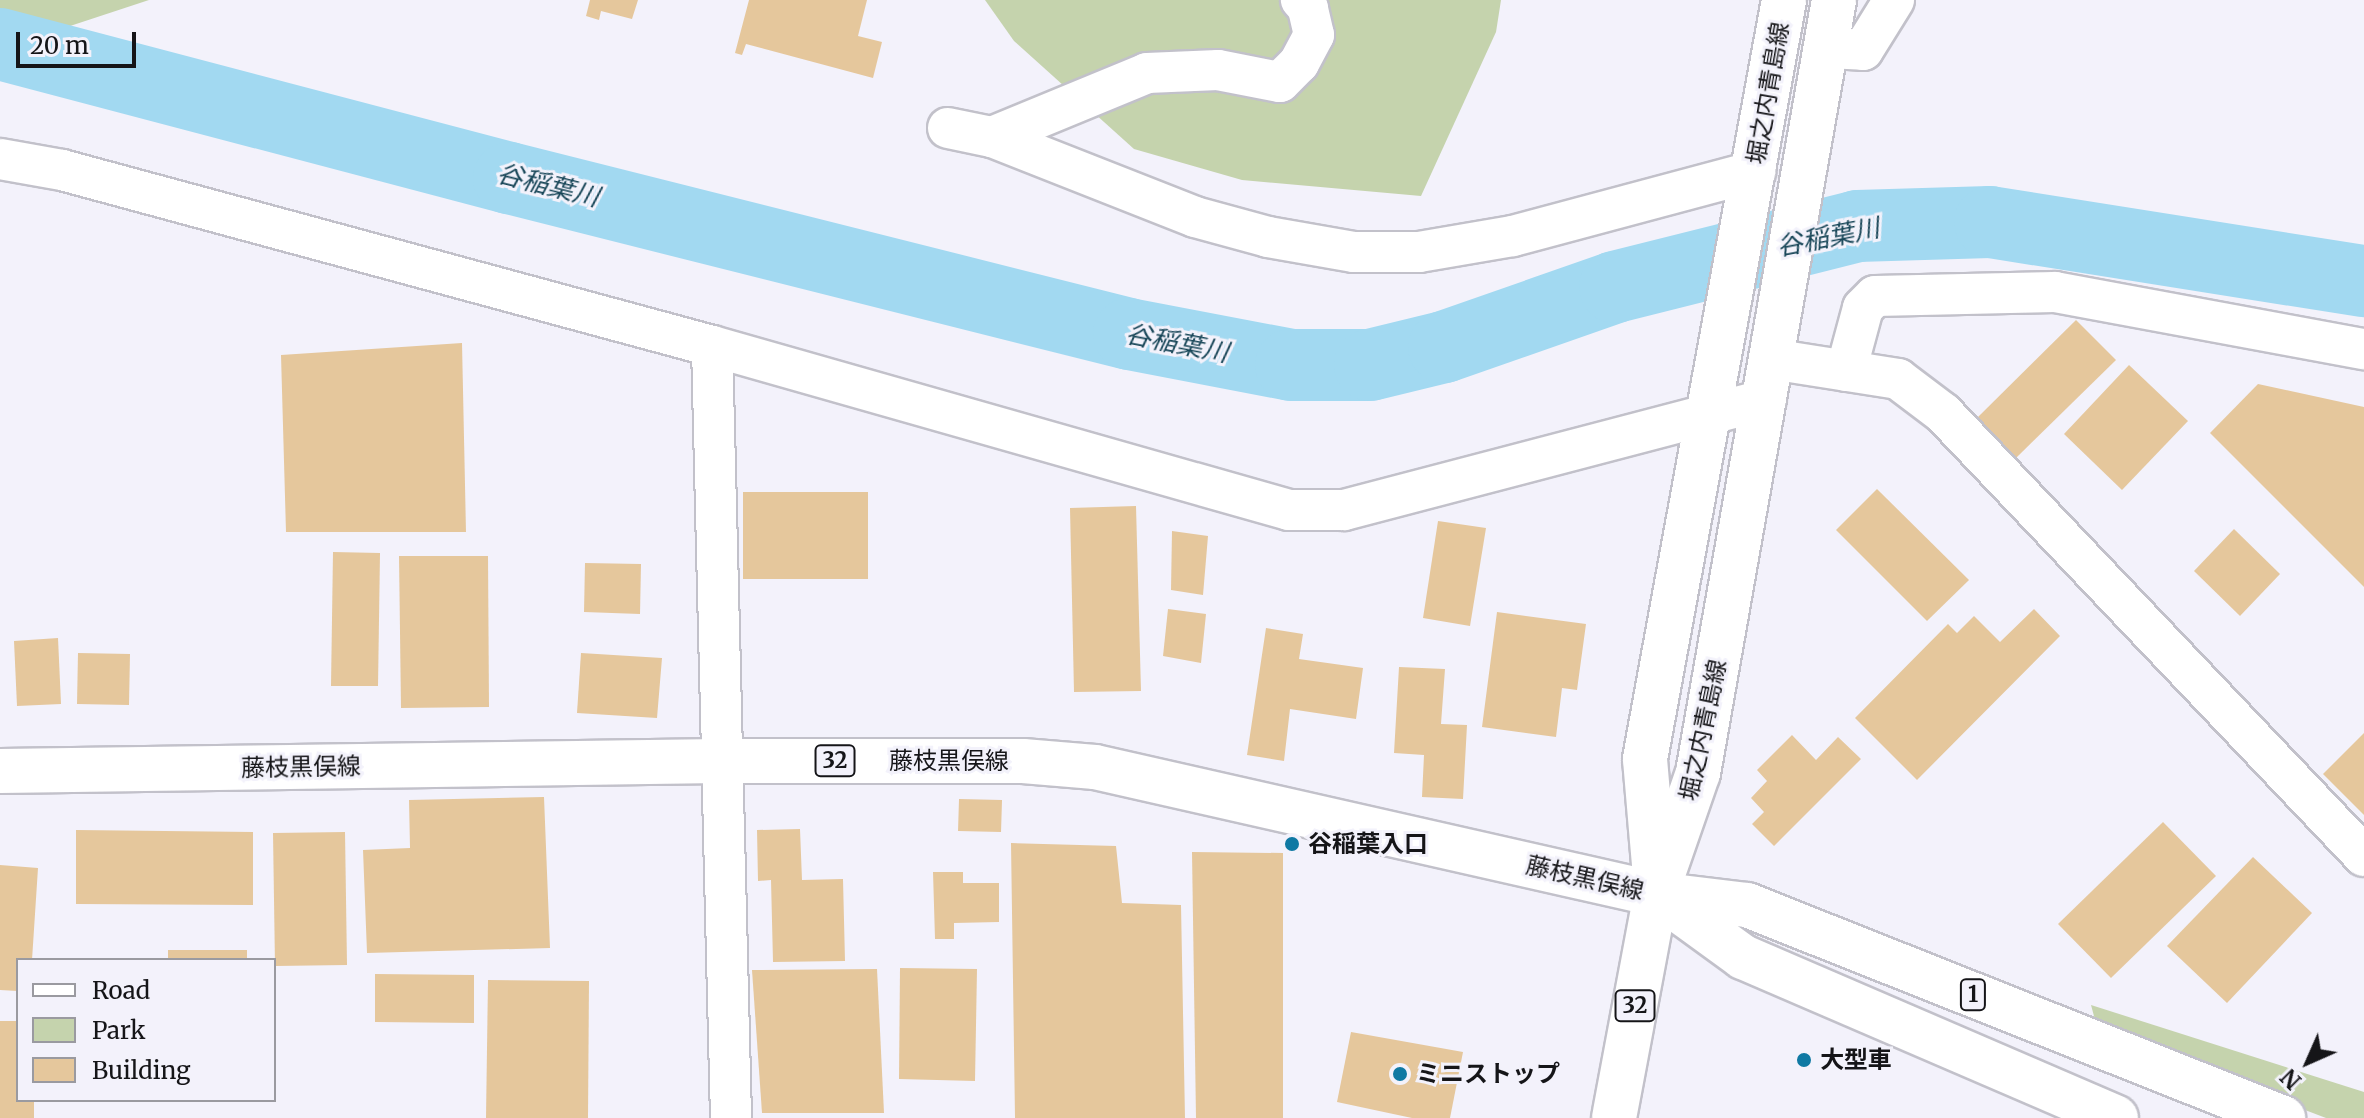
<!DOCTYPE html>
<html>
<head>
<meta charset="utf-8">
<style>
	body { margin:0 }
	#map { position:relative; width:2364px; height:1118px; overflow:hidden; background:#f3f2fb; font-family:Merriweather,"Noto Sans JP",serif }
	div>[style] { position:absolute }
	[style*='--x'] { left:calc(var(--x)*1px); top:calc(var(--y)*1px); width:calc(var(--w)*1px); rotate:calc(var(--a)*1deg) }
	.green>* { inset:0; background:#c5d3ad }
	.river>* { height:72px; margin:-36px; padding:0 36px; transform-origin:36px; border-radius:36px; background:#a2d9f1 }
	.building>* { inset:0; background:#e5c79c }
	.roads { filter:drop-shadow(2px 0 #c2c1ca) drop-shadow(-2px 0 #c2c1ca) drop-shadow(0 2px #c2c1ca) drop-shadow(0 -2px #c2c1ca) }
	.minor>* { height:40px; margin:-20px; padding:0 20px; transform-origin:20px; border-radius:20px; background:#fff }
	.major>* { height:44px; margin:-22px; padding:0 22px; transform-origin:22px; border-radius:22px; background:#fff }
	.highway>* { height:44px; margin:-22px; padding:0 22px; transform-origin:22px; border-radius:22px; background:#fff }
	.dots>* { width:22px; height:22px; translate:-50% -50%; box-sizing:border-box; border:4px solid #f3f2fb; border-radius:50% }
	span { translate:-50% -50%; white-space:nowrap; text-align:center; line-height:1.15; -webkit-text-stroke:6px #f3f2fb; paint-order:stroke }
	.shield-label span { padding:2px 6px; background:#f3f2fb; border:2px solid; border-radius:6px; -webkit-text-stroke-width:0 }
	.shield-label { font-size:22px; color:#151518; font-weight:700 }
	.street-label { font-size:24px; color:#151518 }
	.poi-label { font-size:24px; color:#151518; font-weight:700 }
	.left { translate:0 -50%; text-align:left }
	.water-label { font-size:26px; color:#184658; font-style:italic }
	.legend { position:absolute; left:16px; top:958px; width:260px; height:144px; box-sizing:border-box; background:#f3f2fb; border:2px solid #9a9aa0; margin:0; padding:10px 14px; list-style:none; font-size:24px; color:#151518 }
	.legend li { display:flex; align-items:center; gap:16px; height:40px }
	.legend b { width:40px; border:2px solid #9a9aa0 }
	.north { position:absolute; left:2268px; top:1022px; width:80px; height:80px; -webkit-text-stroke:6px #f3f2fb; paint-order:stroke; rotate:225deg; font-size:22px; font-weight:700; line-height:32px; text-align:center; color:#151518 }
	.north::after { content:''; display:block; margin:auto; width:28px; height:36px; background:#151518; clip-path:polygon(50% 0,100% 100%,50% 72%,0 100%) }
	.scale { position:absolute; left:16px; top:32px; width:120px; height:36px; box-sizing:border-box; border:4px solid #151518; border-top:0; padding-left:10px; font-size:24px; line-height:28px; white-space:nowrap; color:#151518; -webkit-text-stroke:6px #f3f2fb; paint-order:stroke }
</style>
</head>
<body>
<div id="map">
	<div class="green">
		<div style="clip-path:polygon(0 0,149px 0,64px 28px,0 16px)"></div>
		<div style="clip-path:polygon(985px 0,1501px 0,1496px 32px,1421px 196px,1242px 180px,1134px 149px,1014px 41px)"></div>
		<div style="clip-path:polygon(2091px 1005px,2364px 1092px,2364px 1118px,2326px 1118px,2098px 1031px)"></div>
	</div>
	<div class="river">
		<div style="--x:0;--y:44;--w:526;--a:14.75"></div>
		<div style="--x:509;--y:178;--w:639;--a:14.12"></div>
		<div style="--x:1129;--y:334;--w:165;--a:10.8"></div>
		<div style="--x:1291;--y:365;--w:79;--a:0"></div>
		<div style="--x:1370;--y:365;--w:76;--a:-13.7"></div>
		<div style="--x:1444;--y:347;--w:181;--a:-19.3"></div>
		<div style="--x:1615;--y:287;--w:250;--a:-14.1"></div>
		<div style="--x:1857;--y:226;--w:133;--a:-1.7"></div>
		<div style="--x:1990;--y:222;--w:379;--a:9"></div>
	</div>
	<div class="building">
		<div style="clip-path:polygon(590px 0,638px 0,632px 19px,601px 11px,599px 20px,586px 16px)"></div>
		<div style="clip-path:polygon(749px 0,867px 0,858px 36px,882px 42px,873px 78px,746px 44px,742px 55px,735px 53px)"></div>
		<div style="clip-path:polygon(2076px 320px,2116px 360px,2016px 458px,1977px 418px)"></div>
		<div style="clip-path:polygon(462px 343px,466px 532px,286px 532px,281px 355px)"></div>
		<div style="clip-path:polygon(2129px 365px,2188px 421px,2122px 490px,2064px 434px)"></div>
		<div style="clip-path:polygon(2258px 384px,2364px 407px,2364px 587px,2210px 433px)"></div>
		<div style="clip-path:polygon(1877px 489px,1969px 580px,1927px 621px,1836px 530px)"></div>
		<div style="clip-path:polygon(743px 492px,868px 492px,868px 579px,743px 579px)"></div>
		<div style="clip-path:polygon(1136px 506px,1141px 691px,1074px 692px,1070px 508px)"></div>
		<div style="clip-path:polygon(1438px 521px,1486px 528px,1470px 626px,1423px 618px)"></div>
		<div style="clip-path:polygon(2234px 529px,2280px 574px,2240px 616px,2194px 571px)"></div>
		<div style="clip-path:polygon(1172px 531px,1208px 536px,1203px 595px,1171px 590px)"></div>
		<div style="clip-path:polygon(333px 552px,380px 553px,378px 686px,331px 686px)"></div>
		<div style="clip-path:polygon(399px 556px,488px 556px,489px 707px,401px 708px)"></div>
		<div style="clip-path:polygon(585px 563px,641px 564px,640px 614px,584px 612px)"></div>
		<div style="clip-path:polygon(1168px 609px,1206px 614px,1201px 663px,1163px 656px)"></div>
		<div style="clip-path:polygon(2034px 609px,2060px 636px,1917px 780px,1855px 718px,1948px 624px,1957px 633px,1974px 616px,2000px 642px)"></div>
		<div style="clip-path:polygon(1497px 612px,1586px 624px,1577px 690px,1562px 688px,1556px 737px,1482px 727px)"></div>
		<div style="clip-path:polygon(1266px 628px,1303px 634px,1299px 659px,1363px 668px,1356px 719px,1290px 709px,1284px 761px,1247px 755px)"></div>
		<div style="clip-path:polygon(58px 638px,61px 704px,17px 706px,14px 641px)"></div>
		<div style="clip-path:polygon(78px 653px,130px 654px,129px 705px,77px 704px)"></div>
		<div style="clip-path:polygon(581px 653px,662px 658px,657px 718px,577px 713px)"></div>
		<div style="clip-path:polygon(1399px 667px,1445px 669px,1441px 724px,1467px 725px,1463px 799px,1422px 797px,1424px 755px,1394px 753px)"></div>
		<div style="clip-path:polygon(2364px 733px,2364px 815px,2323px 774px)"></div>
		<div style="clip-path:polygon(1792px 735px,1816px 760px,1838px 737px,1861px 759px,1774px 846px,1752px 824px,1764px 812px,1751px 798px,1767px 781px,1757px 770px)"></div>
		<div style="clip-path:polygon(544px 797px,550px 948px,367px 953px,363px 850px,410px 848px,409px 800px)"></div>
		<div style="clip-path:polygon(959px 799px,1002px 800px,1001px 832px,958px 831px)"></div>
		<div style="clip-path:polygon(2163px 822px,2216px 876px,2111px 978px,2058px 924px)"></div>
		<div style="clip-path:polygon(800px 829px,802px 880px,843px 879px,845px 961px,773px 962px,771px 880px,758px 881px,757px 830px)"></div>
		<div style="clip-path:polygon(76px 830px,253px 832px,253px 905px,76px 904px)"></div>
		<div style="clip-path:polygon(345px 832px,347px 965px,275px 966px,273px 833px)"></div>
		<div style="clip-path:polygon(1011px 843px,1116px 846px,1122px 903px,1181px 905px,1185px 1118px,1015px 1118px)"></div>
		<div style="clip-path:polygon(1192px 852px,1283px 853px,1283px 1118px,1196px 1118px)"></div>
		<div style="clip-path:polygon(2253px 857px,2312px 913px,2227px 1003px,2167px 946px)"></div>
		<div style="clip-path:polygon(0 865px,38px 868px,32px 960px,18px 960px,18px 991px,0 990px)"></div>
		<div style="clip-path:polygon(933px 872px,963px 872px,963px 883px,999px 883px,999px 922px,954px 923px,954px 939px,935px 939px)"></div>
		<div style="clip-path:polygon(168px 950px,247px 950px,247px 960px,168px 960px)"></div>
		<div style="clip-path:polygon(900px 968px,977px 969px,975px 1081px,899px 1079px)"></div>
		<div style="clip-path:polygon(877px 969px,884px 1113px,762px 1113px,752px 970px)"></div>
		<div style="clip-path:polygon(375px 974px,474px 975px,474px 1023px,375px 1022px)"></div>
		<div style="clip-path:polygon(488px 980px,589px 981px,588px 1118px,486px 1118px)"></div>
		<div style="clip-path:polygon(0 1021px,18px 1021px,18px 1100px,34px 1100px,34px 1118px,0 1118px)"></div>
		<div style="clip-path:polygon(1351px 1032px,1463px 1052px,1450px 1118px,1412px 1118px,1337px 1102px)"></div>
	</div>
	<div class="roads">
		<div class="minor">
			<div style="--x:1828;--y:48;--w:35;--a:3"></div>
			<div style="--x:1863;--y:50;--w:59;--a:-58.2"></div>
			<div style="--x:948;--y:128;--w:45;--a:11.6"></div>
			<div style="--x:992;--y:137;--w:218;--a:21.5"></div>
			<div style="--x:1195;--y:217;--w:76;--a:15.3"></div>
			<div style="--x:1268;--y:237;--w:87;--a:9.9"></div>
			<div style="--x:1354;--y:252;--w:65;--a:0"></div>
			<div style="--x:1419;--y:252;--w:95;--a:-9.7"></div>
			<div style="--x:1513;--y:236;--w:251;--a:-15"></div>
			<div style="--x:992;--y:137;--w:168;--a:-22.4"></div>
			<div style="--x:1147;--y:73;--w:71;--a:-2.4"></div>
			<div style="--x:1218;--y:70;--w:63;--a:11"></div>
			<div style="--x:1280;--y:82;--w:27;--a:-45"></div>
			<div style="--x:1299;--y:63;--w:32;--a:-62"></div>
			<div style="--x:1314;--y:35;--w:28;--a:-103"></div>
			<div style="--x:1308;--y:8;--w:11;--a:-131"></div>
			<div style="--x:0;--y:159;--w:63;--a:10.1"></div>
			<div style="--x:62;--y:170;--w:673;--a:15.15"></div>
			<div style="--x:712;--y:346;--w:600;--a:15.87"></div>
			<div style="--x:1289;--y:510;--w:55;--a:0"></div>
			<div style="--x:1344;--y:510;--w:436;--a:-14.7"></div>
			<div style="--x:712;--y:346;--w:772;--a:88.59"></div>
			<div style="--x:1771;--y:359;--w:129;--a:8.9"></div>
			<div style="--x:1898;--y:379;--w:56;--a:37.1"></div>
			<div style="--x:1943;--y:413;--w:611;--a:46.46"></div>
			<div style="--x:1846;--y:371;--w:65;--a:-74.9"></div>
			<div style="--x:1863;--y:308;--w:17;--a:-45"></div>
			<div style="--x:1875;--y:296;--w:180;--a:-1.3"></div>
			<div style="--x:2055;--y:292;--w:314;--a:10.5"></div>
		</div>
		<div class="major">
			<div style="--x:0;--y:771;--w:721;--a:-0.79"></div>
			<div style="--x:721;--y:761;--w:302;--a:0"></div>
			<div style="--x:1023;--y:761;--w:72;--a:4.8"></div>
			<div style="--x:1095;--y:767;--w:575;--a:12.76"></div>
			<div style="--x:1655;--y:876;--w:117;--a:-94.9"></div>
			<div style="--x:1645;--y:759;--w:772;--a:-79.62"></div>
			<div style="--x:1614;--y:1118;--w:228;--a:-79.4"></div>
			<div style="--x:1656;--y:894;--w:128;--a:-70.9"></div>
			<div style="--x:1698;--y:773;--w:785;--a:-80.02"></div>
		</div>
		<div class="highway">
			<div style="--x:1656;--y:894;--w:92;--a:6.9"></div>
			<div style="--x:1747;--y:905;--w:577;--a:21.67"></div>
			<div style="--x:1659;--y:896;--w:104;--a:36"></div>
			<div style="--x:1743;--y:957;--w:406;--a:23.3"></div>
		</div>
	</div>
	<div class="dots">
		<div style="left:1292px;top:844px;background:#0f79a3"></div>
		<div style="left:1804px;top:1060px;background:#0f79a3"></div>
		<div style="left:1400px;top:1074px;background:#0f79a3"></div>
	</div>
	<div class="shield-label">
		<span style="left:835px;top:761px">32</span>
		<span style="left:1973px;top:995px">1</span>
		<span style="left:1635px;top:1006px">32</span>
	</div>
	<div class="street-label">
		<span style="left:1768px;top:93px;rotate:-80deg">堀之内青島線</span>
		<span style="left:1703px;top:730px;rotate:-78deg">堀之内青島線</span>
		<span style="left:949px;top:761px">藤枝黒俣線</span>
		<span style="left:301px;top:767px;rotate:-1deg">藤枝黒俣線</span>
		<span style="left:1585px;top:878px;rotate:13deg">藤枝黒俣線</span>
	</div>
	<div class="poi-label">
		<span class="left" style="left:1308px;top:844px">谷稲葉入口</span>
		<span class="left" style="left:1820px;top:1060px">大型車</span>
		<span class="left" style="left:1416px;top:1074px">ミニストップ</span>
	</div>
	<div class="water-label">
		<span style="left:548px;top:185px;rotate:14deg">谷稲葉川</span>
		<span style="left:1828px;top:237px;rotate:-11deg">谷稲葉川</span>
		<span style="left:1177px;top:343px;rotate:11deg">谷稲葉川</span>
	</div>
	<ul class="legend">
	<li><b style="height:10px;background:#fff"></b>Road</li>
	<li><b style="height:22px;background:#c5d3ad"></b>Park</li>
	<li><b style="height:22px;background:#e5c79c"></b>Building</li>
	</ul>
	<div class="north">N</div>
	<div class="scale">20 m</div>
</div>
</body>
</html>
